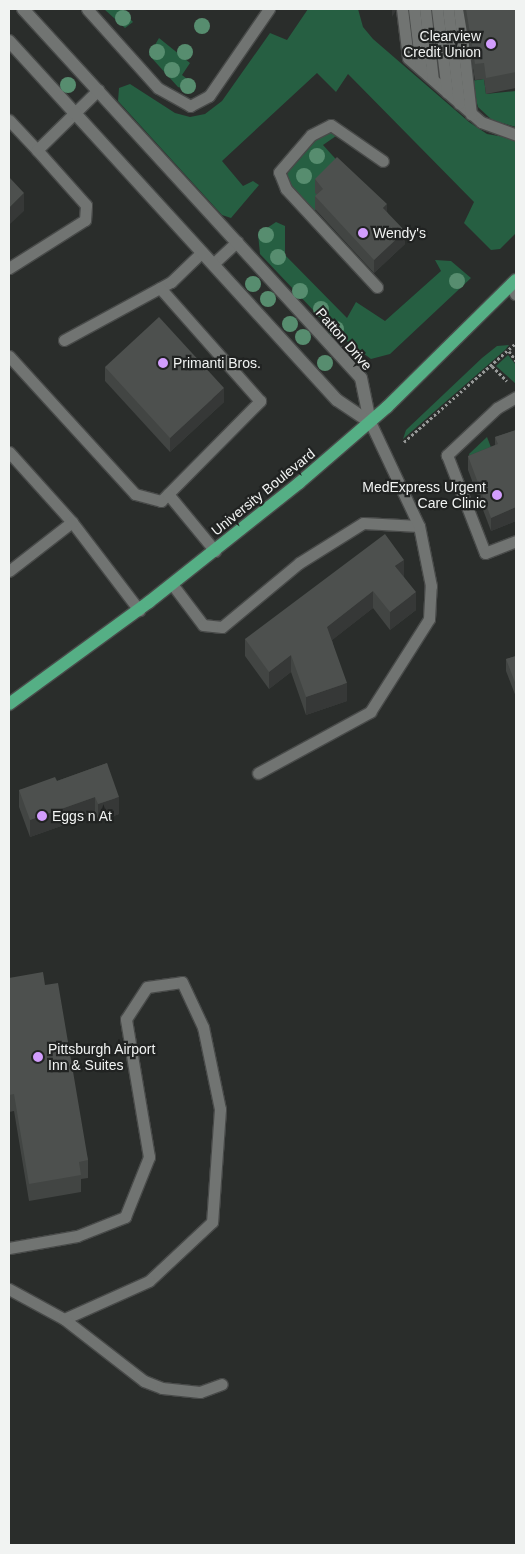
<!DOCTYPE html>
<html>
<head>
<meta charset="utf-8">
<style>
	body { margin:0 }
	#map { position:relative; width:525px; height:1554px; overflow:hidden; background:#2a2d2b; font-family:Arial,sans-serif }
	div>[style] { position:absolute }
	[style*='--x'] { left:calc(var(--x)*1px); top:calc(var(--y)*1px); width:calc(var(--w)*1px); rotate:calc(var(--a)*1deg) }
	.green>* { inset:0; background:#265f42 }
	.path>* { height:3px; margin-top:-1.5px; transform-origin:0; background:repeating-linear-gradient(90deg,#979998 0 2.5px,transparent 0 5px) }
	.roads { filter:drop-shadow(1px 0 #484a49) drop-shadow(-1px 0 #484a49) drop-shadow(0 1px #484a49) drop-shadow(0 -1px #484a49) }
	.service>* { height:11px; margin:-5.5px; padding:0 5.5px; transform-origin:5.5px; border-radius:5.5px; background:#717472 }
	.minor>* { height:12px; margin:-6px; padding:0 6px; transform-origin:6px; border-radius:6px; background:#717472 }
	.primary>* { height:12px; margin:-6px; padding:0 6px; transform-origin:6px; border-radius:6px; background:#55af85 }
	.trees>* { width:16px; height:16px; margin:-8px; border-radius:50%; background:#578d6f }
	.wall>* { inset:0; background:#424543 }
	.shaded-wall>* { inset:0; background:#363837 }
	.building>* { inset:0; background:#4d504e }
	.dots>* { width:14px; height:14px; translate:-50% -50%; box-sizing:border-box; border:2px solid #212322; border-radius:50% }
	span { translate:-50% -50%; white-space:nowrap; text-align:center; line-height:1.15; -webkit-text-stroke:4.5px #212322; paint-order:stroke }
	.poi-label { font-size:14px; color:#f1f3f2 }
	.right { translate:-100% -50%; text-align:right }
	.left { translate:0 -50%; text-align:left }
	.street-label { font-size:14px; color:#f1f3f2 }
	.frame { position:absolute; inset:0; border:10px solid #f1f3f2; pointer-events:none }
</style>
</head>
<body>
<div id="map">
	<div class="green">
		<div style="clip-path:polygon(104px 9px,121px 9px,133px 22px,125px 28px)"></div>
		<div style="clip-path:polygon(308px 9px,358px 9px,363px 27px,373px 39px,469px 122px,487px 134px,516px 139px,516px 233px,500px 249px,491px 250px,464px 223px,474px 202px,348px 74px,336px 92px,317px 73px,222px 161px,243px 186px,253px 181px,259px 185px,231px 218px,222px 215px,118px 101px,119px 88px,130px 84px,175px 113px,190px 117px,205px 114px,222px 101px,270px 33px,287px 40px)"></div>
		<div style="clip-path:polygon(159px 38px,190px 63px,182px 75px,196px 86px,194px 92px,178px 87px,149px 55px)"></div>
		<div style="clip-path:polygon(484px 79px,486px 94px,516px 91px,516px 127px,492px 120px,478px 107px,471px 81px)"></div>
		<div style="clip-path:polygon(332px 131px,336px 136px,323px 145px,352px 177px,314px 211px,290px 185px,285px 172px,314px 141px)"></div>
		<div style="clip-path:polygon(276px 222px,285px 226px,285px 255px,347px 318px,356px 302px,385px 321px,441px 271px,435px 260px,451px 261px,471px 278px,390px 354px,371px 359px,332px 330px,260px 254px,258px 234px)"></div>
		<div style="clip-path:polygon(509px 345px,505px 350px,403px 439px,406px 430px,482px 358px,497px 346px)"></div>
		<div style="clip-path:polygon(508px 355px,516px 365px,516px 384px,496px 366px)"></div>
		<div style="clip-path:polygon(487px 437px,492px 450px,471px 460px,469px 454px)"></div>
	</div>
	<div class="path">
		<div style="--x:509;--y:351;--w:12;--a:55"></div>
		<div style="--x:492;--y:366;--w:21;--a:45"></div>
		<div style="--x:404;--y:442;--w:149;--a:-41.5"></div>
	</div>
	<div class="roads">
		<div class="service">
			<div style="--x:87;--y:9;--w:106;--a:48.1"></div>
			<div style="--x:158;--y:88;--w:37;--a:29"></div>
			<div style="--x:190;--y:106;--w:21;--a:-28"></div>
			<div style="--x:209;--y:96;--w:106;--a:-55.4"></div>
			<div style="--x:402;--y:9;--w:49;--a:83"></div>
			<div style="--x:408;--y:58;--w:97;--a:41.2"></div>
			<div style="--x:481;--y:122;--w:37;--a:20"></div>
			<div style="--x:414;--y:9;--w:60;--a:83.3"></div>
			<div style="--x:425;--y:9;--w:71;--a:83.6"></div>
			<div style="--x:437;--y:9;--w:84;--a:83.1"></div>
			<div style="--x:448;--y:9;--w:95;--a:83.3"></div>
			<div style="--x:459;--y:9;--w:106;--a:83.5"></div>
			<div style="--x:9;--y:120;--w:41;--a:47"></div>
			<div style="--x:213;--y:264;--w:33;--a:-43"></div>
			<div style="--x:9;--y:268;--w:90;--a:-32.3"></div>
			<div style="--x:85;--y:220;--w:15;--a:-86"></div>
			<div style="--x:86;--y:205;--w:74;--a:-131.7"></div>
			<div style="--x:37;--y:150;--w:86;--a:-44.5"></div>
			<div style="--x:377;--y:287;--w:134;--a:-132.9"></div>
			<div style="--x:286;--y:189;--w:18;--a:-112"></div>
			<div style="--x:279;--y:172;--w:49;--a:-49.1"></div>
			<div style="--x:311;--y:135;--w:22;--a:-27"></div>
			<div style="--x:331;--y:125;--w:63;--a:34.7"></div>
			<div style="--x:64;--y:340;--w:122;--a:-28.5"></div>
			<div style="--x:171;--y:282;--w:43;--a:-44.1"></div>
			<div style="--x:9;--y:356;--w:187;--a:47.6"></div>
			<div style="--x:135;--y:494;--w:27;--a:15"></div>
			<div style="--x:161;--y:501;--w:141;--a:-45.3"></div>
			<div style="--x:260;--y:401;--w:151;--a:-131.5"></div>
			<div style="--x:516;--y:397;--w:22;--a:150"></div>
			<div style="--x:497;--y:408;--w:69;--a:136.8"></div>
			<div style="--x:447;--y:455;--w:105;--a:68.8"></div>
			<div style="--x:485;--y:553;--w:33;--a:-21"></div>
			<div style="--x:9;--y:452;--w:94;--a:48"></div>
			<div style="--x:72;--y:522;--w:111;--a:52.7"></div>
			<div style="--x:168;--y:494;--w:74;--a:50.5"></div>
			<div style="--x:9;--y:571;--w:80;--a:-37.9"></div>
			<div style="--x:172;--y:584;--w:51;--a:52.9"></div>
			<div style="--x:203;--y:625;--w:19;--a:6"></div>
			<div style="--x:222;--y:627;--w:100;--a:-39.7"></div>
			<div style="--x:299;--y:563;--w:75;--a:-32"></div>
			<div style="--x:363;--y:523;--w:56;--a:3.1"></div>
			<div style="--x:258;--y:773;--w:128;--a:-28.6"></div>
			<div style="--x:370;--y:712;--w:110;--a:-57.6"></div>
			<div style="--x:429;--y:619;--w:33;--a:-87"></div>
			<div style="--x:431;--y:586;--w:61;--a:-101.3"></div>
			<div style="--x:419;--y:526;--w:115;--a:-115.2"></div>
			<div style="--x:9;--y:1248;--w:69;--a:-10"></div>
			<div style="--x:77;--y:1236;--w:52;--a:-21.6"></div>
			<div style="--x:125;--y:1217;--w:65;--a:-68.2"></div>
			<div style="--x:149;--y:1157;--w:140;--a:-99.5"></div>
			<div style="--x:126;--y:1019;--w:38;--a:-57"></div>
			<div style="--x:147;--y:987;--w:35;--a:-8"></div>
			<div style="--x:182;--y:982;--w:50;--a:65"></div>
			<div style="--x:203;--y:1027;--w:84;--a:78.3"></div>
			<div style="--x:220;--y:1109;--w:113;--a:94"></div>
			<div style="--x:212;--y:1222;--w:86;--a:136.9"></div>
			<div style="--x:149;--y:1281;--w:93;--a:155.9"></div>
			<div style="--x:64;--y:1319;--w:63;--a:-151.4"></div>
			<div style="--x:64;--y:1319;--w:101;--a:37.8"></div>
			<div style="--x:144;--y:1381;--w:19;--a:21"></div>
			<div style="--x:162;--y:1388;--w:38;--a:6"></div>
			<div style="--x:200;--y:1392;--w:23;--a:-20"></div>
		</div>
		<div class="minor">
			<div style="--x:23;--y:9;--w:500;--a:47.51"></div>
			<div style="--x:361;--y:378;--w:45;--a:78.4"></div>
			<div style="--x:9;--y:41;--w:486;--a:47.6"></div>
			<div style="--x:337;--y:400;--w:40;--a:34"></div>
			<div style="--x:512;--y:284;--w:11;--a:68"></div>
		</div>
		<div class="primary">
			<div style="--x:9;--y:704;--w:173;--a:-36.1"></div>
			<div style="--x:149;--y:602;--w:191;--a:-38.4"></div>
			<div style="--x:299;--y:483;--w:116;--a:-40.8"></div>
			<div style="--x:387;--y:407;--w:181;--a:-44.6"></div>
		</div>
	</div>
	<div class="trees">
		<div style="left:123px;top:18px"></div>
		<div style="left:202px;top:26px"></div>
		<div style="left:157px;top:52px"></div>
		<div style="left:185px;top:52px"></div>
		<div style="left:172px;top:70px"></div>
		<div style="left:68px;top:85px"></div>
		<div style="left:188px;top:86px"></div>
		<div style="left:317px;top:156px"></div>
		<div style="left:304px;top:176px"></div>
		<div style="left:266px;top:235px"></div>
		<div style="left:278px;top:257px"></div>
		<div style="left:457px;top:281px"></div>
		<div style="left:253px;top:284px"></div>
		<div style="left:300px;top:291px"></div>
		<div style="left:268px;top:299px"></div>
		<div style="left:321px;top:309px"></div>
		<div style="left:290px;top:324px"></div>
		<div style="left:336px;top:329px"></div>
		<div style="left:303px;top:337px"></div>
		<div style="left:325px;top:363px"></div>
	</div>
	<div class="wall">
		<div style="clip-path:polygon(463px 9px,516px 9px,516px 88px,486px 94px,484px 79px,475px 80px)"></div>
		<div style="clip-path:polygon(315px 179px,387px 212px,405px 244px,374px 273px,315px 209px,315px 196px,317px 195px,315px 193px)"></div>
		<div style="clip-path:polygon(105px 367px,224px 402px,170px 452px,105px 381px)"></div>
		<div style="clip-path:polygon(516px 430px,516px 521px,491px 531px,468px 470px,468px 456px,495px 445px,495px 437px)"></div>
		<div style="clip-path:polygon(404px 577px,416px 610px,390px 630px,373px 608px,332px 640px,347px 701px,306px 715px,291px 672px,269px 689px,245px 656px,245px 639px)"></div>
		<div style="clip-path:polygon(516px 656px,516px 697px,506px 671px,506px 659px)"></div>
		<div style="clip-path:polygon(107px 763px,119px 814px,98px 822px,95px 814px,30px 837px,19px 807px,19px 790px,57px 781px)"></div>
		<div style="clip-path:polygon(9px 978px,45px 985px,88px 1160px,88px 1178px,81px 1179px,81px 1192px,29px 1201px,14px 1111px,9px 1112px)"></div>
	</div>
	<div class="shaded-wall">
		<div style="clip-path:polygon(392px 9px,397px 9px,392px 17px)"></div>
		<div style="clip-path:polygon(24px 193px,24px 211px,9px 225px,9px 208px)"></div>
		<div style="clip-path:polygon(387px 204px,387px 218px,383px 208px)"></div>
		<div style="clip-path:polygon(405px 231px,405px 244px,374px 273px,374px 260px)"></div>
		<div style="clip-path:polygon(224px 388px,224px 402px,170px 452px,170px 438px)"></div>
		<div style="clip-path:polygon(516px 507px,516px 521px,491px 531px,491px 518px)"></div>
		<div style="clip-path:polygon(404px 560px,404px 578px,395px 566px)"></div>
		<div style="clip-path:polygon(373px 591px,373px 608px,327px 644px,327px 627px)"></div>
		<div style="clip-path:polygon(416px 592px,416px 610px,390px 630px,390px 612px)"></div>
		<div style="clip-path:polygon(291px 655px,291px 672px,269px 689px,269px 672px)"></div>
		<div style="clip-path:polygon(347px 683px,347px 701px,306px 715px,306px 697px)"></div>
		<div style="clip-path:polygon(95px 797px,95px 814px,30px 837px,30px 820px)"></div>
		<div style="clip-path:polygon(119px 797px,119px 814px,98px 822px,98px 804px)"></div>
	</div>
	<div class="building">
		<div style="clip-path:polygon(466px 9px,516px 9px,516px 72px,486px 78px,484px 63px,475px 64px)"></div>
		<div style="clip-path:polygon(337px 157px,387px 204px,383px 208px,405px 231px,374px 260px,315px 196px,323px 189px,315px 179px)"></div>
		<div style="clip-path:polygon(9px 177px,24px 193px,9px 208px)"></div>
		<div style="clip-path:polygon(159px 317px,224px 388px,170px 438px,105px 367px)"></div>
		<div style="clip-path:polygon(516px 430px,516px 507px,491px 518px,468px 456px,498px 444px,495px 437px)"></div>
		<div style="clip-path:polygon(385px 534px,404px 560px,395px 566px,416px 592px,390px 612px,373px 591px,327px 627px,347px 683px,306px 697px,291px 655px,269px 672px,245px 639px)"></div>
		<div style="clip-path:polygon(516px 656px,516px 685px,506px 659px)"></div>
		<div style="clip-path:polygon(107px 763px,119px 797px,98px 804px,95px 797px,30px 820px,19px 790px,55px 777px,57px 781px)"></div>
		<div style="clip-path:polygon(43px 972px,45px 985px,58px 983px,88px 1160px,79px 1162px,81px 1175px,29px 1184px,14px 1094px,9px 1095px,9px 978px)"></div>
	</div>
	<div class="dots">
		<div style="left:491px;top:44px;background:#d29dfd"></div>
		<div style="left:363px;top:233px;background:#d29dfd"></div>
		<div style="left:163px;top:363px;background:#d29dfd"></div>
		<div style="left:497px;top:495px;background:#d29dfd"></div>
		<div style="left:42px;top:816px;background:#d29dfd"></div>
		<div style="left:38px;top:1057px;background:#d29dfd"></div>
	</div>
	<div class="poi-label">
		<span class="right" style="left:481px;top:44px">Clearview<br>Credit Union</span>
		<span class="left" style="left:373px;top:233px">Wendy's</span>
		<span class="left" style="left:173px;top:363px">Primanti Bros.</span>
		<span class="right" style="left:486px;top:495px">MedExpress Urgent<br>Care Clinic</span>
		<span class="left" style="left:52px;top:816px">Eggs n At</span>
		<span class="left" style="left:48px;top:1057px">Pittsburgh Airport<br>Inn &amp; Suites</span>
	</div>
	<div class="street-label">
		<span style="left:344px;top:339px;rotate:49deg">Patton Drive</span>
		<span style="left:263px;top:492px;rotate:-39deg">University Boulevard</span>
	</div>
	<div class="frame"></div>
</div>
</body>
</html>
